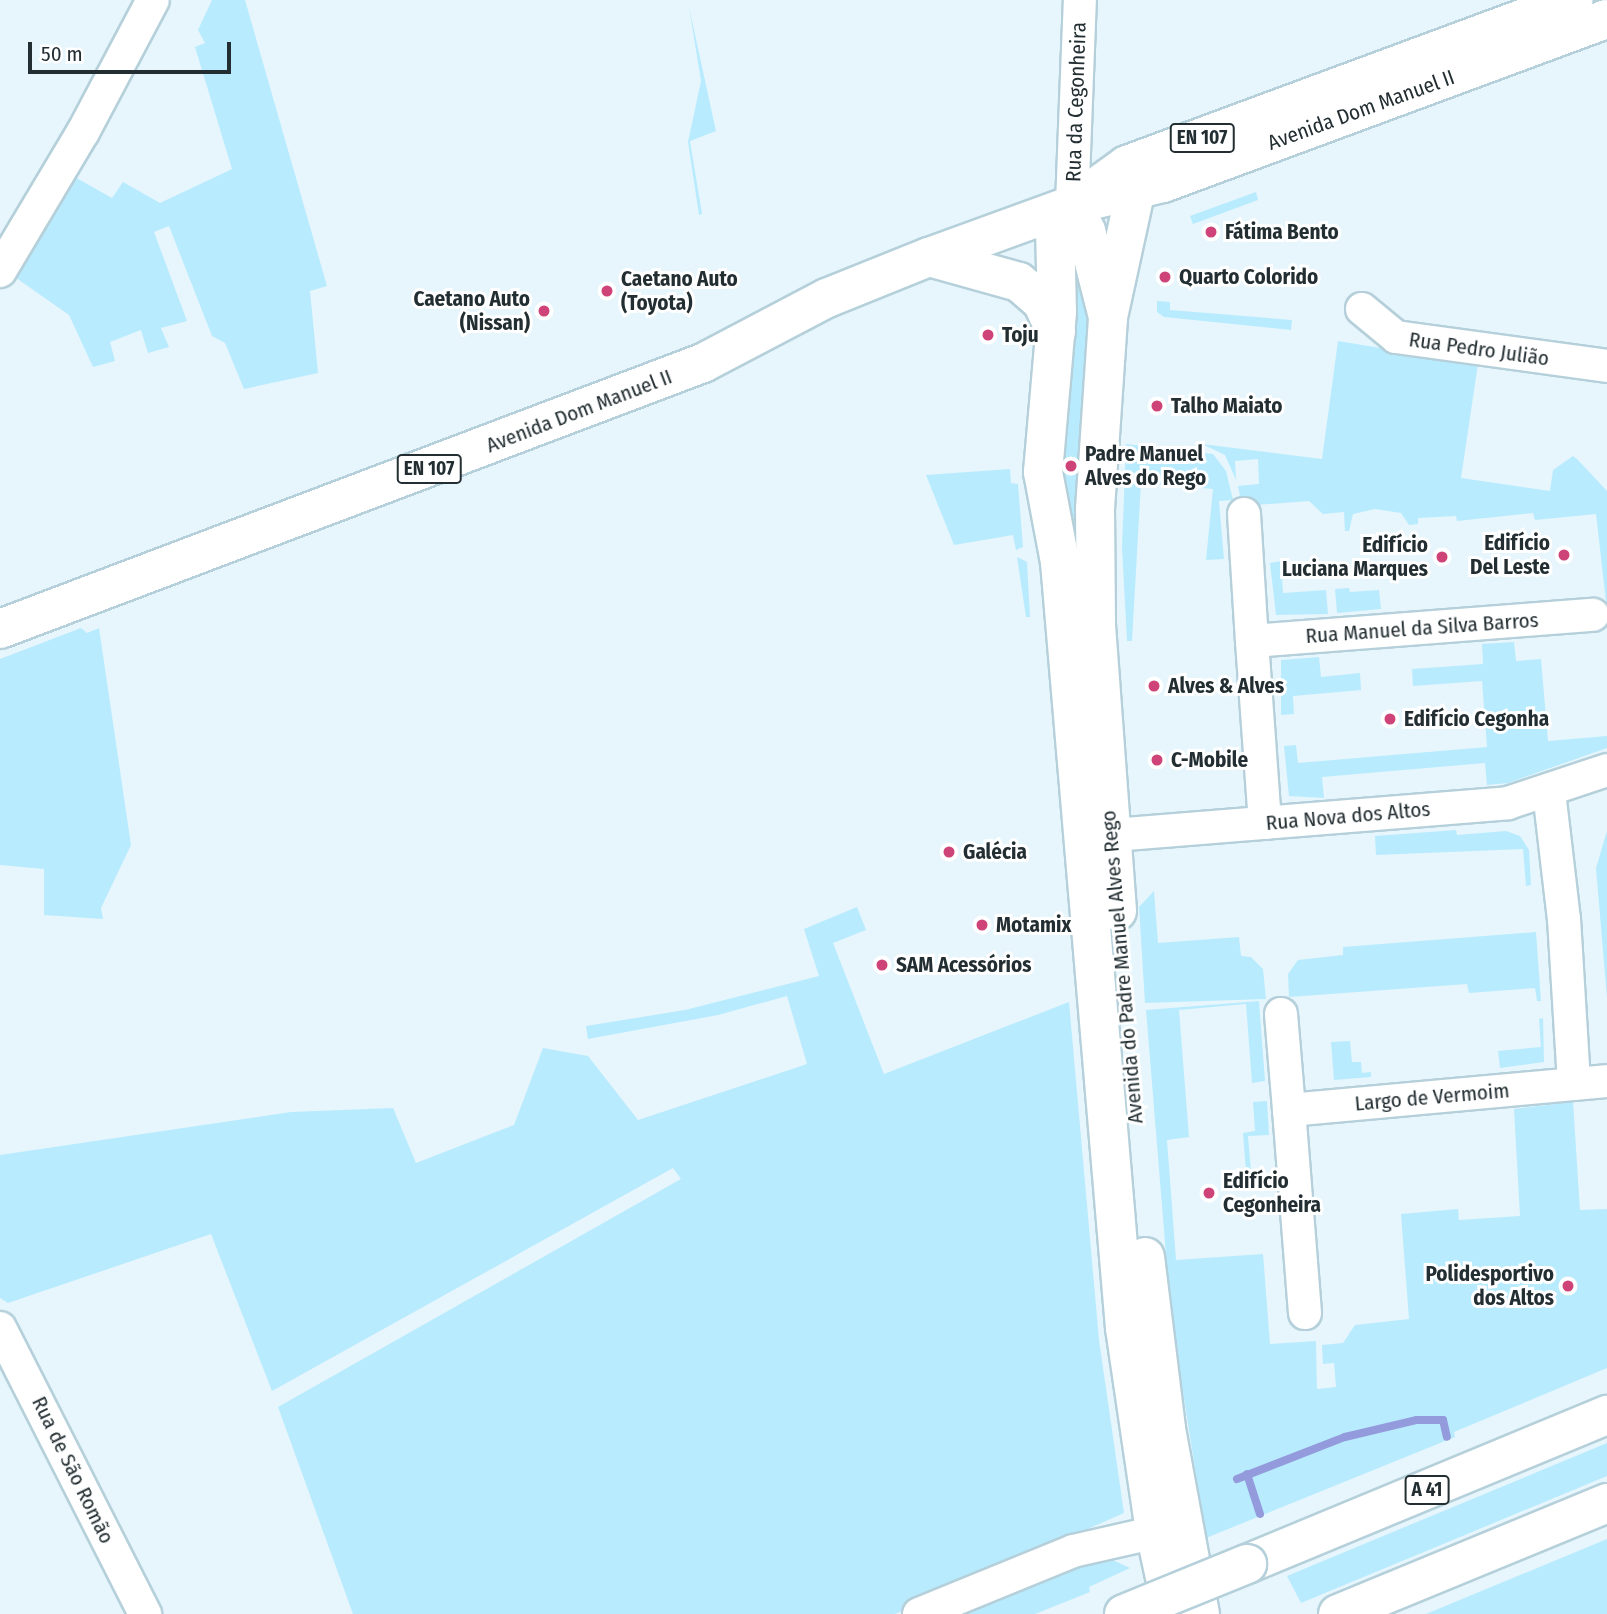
<!DOCTYPE html>
<html>
<head>
<meta charset="utf-8">
<style>
	body { margin:0 }
	#map { position:relative; width:1607px; height:1614px; overflow:hidden; background:#e6f6fc; font-family:"Fira Sans Condensed",sans-serif }
	div>[style] { position:absolute }
	[style*='--x'] { left:calc(var(--x)*1px); top:calc(var(--y)*1px); width:calc(var(--w)*1px); rotate:calc(var(--a)*1deg) }
	.green>* { inset:0; background:#b9ebfe }
	.stream>* { height:8px; margin:-4px; padding:0 4px; transform-origin:4px; border-radius:4px; background:#949bdc }
	.roads { filter:drop-shadow(2px 0 #b5d0da) drop-shadow(-2px 0 #b5d0da) drop-shadow(0 2px #b5d0da) drop-shadow(0 -2px #b5d0da) }
	.street>* { height:32px; margin:-16px; padding:0 16px; transform-origin:16px; border-radius:16px; background:#fff }
	.secondary>* { height:38px; margin:-19px; padding:0 19px; transform-origin:19px; border-radius:19px; background:#fff }
	.primary>* { height:38px; margin:-19px; padding:0 19px; transform-origin:19px; border-radius:19px; background:#fff }
	.highway>* { height:38px; margin:-19px; padding:0 19px; transform-origin:19px; border-radius:19px; background:#fff }
	.bridges { filter:drop-shadow(2px 0 #b5d0da) drop-shadow(-2px 0 #b5d0da) drop-shadow(0 2px #b5d0da) drop-shadow(0 -2px #b5d0da) }
	.highway-bridge>* { height:38px; margin:-19px; padding:0 19px; transform-origin:19px; border-radius:19px; background:#fff }
	.dots>* { width:19px; height:19px; translate:-50% -50%; box-sizing:border-box; border:4px solid #fff; border-radius:50% }
	span { translate:-50% -50%; white-space:nowrap; text-align:center; line-height:1.15; -webkit-text-stroke:6px #fff; paint-order:stroke }
	.shield-label span { padding:2px 5px; background:#fff; border:2px solid; border-radius:5px; -webkit-text-stroke-width:0 }
	.shield-label { font-size:19px; color:#232e32; font-weight:700 }
	.street-label { font-size:21px; color:#232e32 }
	.poi-label { font-size:21px; color:#232e32; font-weight:700 }
	.left { translate:0 -50%; text-align:left }
	.right { translate:-100% -50%; text-align:right }
	.scale { position:absolute; left:28px; top:42px; width:203px; height:32px; box-sizing:border-box; border:4px solid #232e32; border-top:0; padding-left:9px; font-size:21px; line-height:24px; white-space:nowrap; color:#232e32; -webkit-text-stroke:5px #fff; paint-order:stroke }
</style>
</head>
<body>
<div id="map">
	<div class="green">
		<div style="clip-path:polygon(212px 0,245px 0,327px 286px,310px 291px,318px 373px,244px 389px,225px 343px,212px 336px,169px 226px,154px 232px,187px 321px,161px 328px,169px 347px,148px 353px,141px 330px,110px 342px,115px 361px,93px 367px,69px 315px,12px 275px,73px 176px,112px 198px,123px 182px,160px 203px,232px 169px,195px 47px,205px 43px,198px 30px)"></div>
		<div style="clip-path:polygon(689px 7px,716px 131px,690px 141px,702px 214px,699px 215px,688px 142px,701px 81px)"></div>
		<div style="clip-path:polygon(1256px 192px,1258px 200px,1193px 224px,1190px 216px)"></div>
		<div style="clip-path:polygon(1079px 259px,1089px 316px,1079px 580px,1060px 494px,1068px 262px)"></div>
		<div style="clip-path:polygon(1157px 301px,1170px 302px,1170px 310px,1292px 320px,1291px 330px,1164px 317px,1157px 312px)"></div>
		<div style="clip-path:polygon(1338px 341px,1478px 364px,1461px 478px,1550px 491px,1553px 470px,1573px 456px,1578px 460px,1607px 491px,1607px 610px,1596px 514px,1535px 520px,1533px 513px,1457px 521px,1456px 516px,1418px 518px,1418px 524px,1409px 525px,1401px 513px,1375px 509px,1353px 514px,1349px 531px,1345px 531px,1344px 512px,1323px 514px,1309px 501px,1242px 506px,1238px 486px,1259px 484px,1258px 459px,1235px 461px,1236px 480px,1225px 455px,1202px 444px,1322px 459px)"></div>
		<div style="clip-path:polygon(1126px 444px,1213px 454px,1226px 471px,1233px 500px,1219px 501px,1224px 559px,1206px 560px,1213px 489px,1141px 483px,1132px 641px,1127px 641px,1122px 547px)"></div>
		<div style="clip-path:polygon(1010px 469px,1011px 483px,1018px 484px,1023px 547px,1016px 550px,1013px 535px,954px 545px,926px 475px)"></div>
		<div style="clip-path:polygon(1017px 557px,1027px 562px,1030px 617px,1026px 617px)"></div>
		<div style="clip-path:polygon(1281px 561px,1283px 593px,1326px 590px,1328px 614px,1276px 615px,1270px 563px)"></div>
		<div style="clip-path:polygon(1349px 588px,1350px 592px,1379px 590px,1381px 609px,1337px 613px,1335px 589px)"></div>
		<div style="clip-path:polygon(81px 628px,87px 633px,99px 628px,131px 845px,101px 908px,103px 919px,44px 915px,44px 869px,0 865px,0 659px)"></div>
		<div style="clip-path:polygon(1514px 642px,1516px 661px,1541px 659px,1548px 741px,1607px 736px,1607px 748px,1508px 783px,1487px 785px,1485px 763px,1322px 777px,1324px 798px,1289px 796px,1284px 746px,1296px 745px,1298px 763px,1487px 747px,1482px 681px,1413px 686px,1412px 669px,1483px 664px,1482px 644px)"></div>
		<div style="clip-path:polygon(1319px 657px,1321px 677px,1360px 673px,1361px 690px,1293px 696px,1294px 714px,1281px 715px,1281px 660px)"></div>
		<div style="clip-path:polygon(1456px 830px,1457px 835px,1506px 831px,1520px 836px,1529px 850px,1531px 885px,1526px 886px,1523px 849px,1376px 855px,1375px 836px)"></div>
		<div style="clip-path:polygon(1607px 831px,1607px 998px,1596px 868px)"></div>
		<div style="clip-path:polygon(1154px 891px,1158px 943px,1239px 937px,1241px 956px,1251px 957px,1263px 969px,1266px 999px,1145px 1003px,1139px 907px)"></div>
		<div style="clip-path:polygon(857px 907px,866px 930px,833px 943px,884px 1074px,1069px 1002px,1099px 1340px,1124px 1513px,895px 1614px,353px 1614px,278px 1407px,681px 1179px,673px 1168px,272px 1391px,211px 1234px,8px 1303px,0 1298px,0 1155px,291px 1112px,393px 1108px,416px 1163px,514px 1125px,543px 1048px,588px 1056px,638px 1120px,807px 1064px,787px 996px,718px 1015px,588px 1039px,586px 1026px,685px 1010px,819px 976px,804px 929px)"></div>
		<div style="clip-path:polygon(1536px 932px,1541px 1001px,1537px 1001px,1535px 988px,1469px 993px,1467px 984px,1289px 997px,1288px 974px,1298px 960px,1343px 955px,1343px 947px)"></div>
		<div style="clip-path:polygon(1259px 1001px,1265px 1081px,1252px 1083px,1246px 1004px,1179px 1010px,1189px 1137px,1167px 1140px,1176px 1260px,1263px 1254px,1270px 1344px,1316px 1341px,1317px 1389px,1336px 1387px,1334px 1363px,1323px 1364px,1322px 1345px,1343px 1343px,1355px 1325px,1409px 1319px,1401px 1214px,1458px 1209px,1459px 1220px,1520px 1216px,1514px 1109px,1573px 1102px,1580px 1210px,1607px 1209px,1607px 1368px,1454px 1432px,1455px 1437px,1206px 1538px,1171px 1316px,1146px 1010px)"></div>
		<div style="clip-path:polygon(1543px 1018px,1544px 1062px,1500px 1068px,1498px 1051px,1541px 1047px,1539px 1019px)"></div>
		<div style="clip-path:polygon(1350px 1041px,1352px 1062px,1361px 1062px,1362px 1073px,1371px 1072px,1371px 1077px,1334px 1080px,1331px 1042px)"></div>
		<div style="clip-path:polygon(1267px 1101px,1269px 1135px,1248px 1136px,1252px 1183px,1247px 1184px,1243px 1133px,1255px 1131px,1253px 1102px)"></div>
		<div style="clip-path:polygon(1607px 1443px,1607px 1476px,1301px 1603px,1287px 1576px)"></div>
		<div style="clip-path:polygon(1607px 1539px,1607px 1614px,1426px 1614px)"></div>
		<div style="clip-path:polygon(1104px 1556px,1130px 1568px,1089px 1587px,1090px 1592px,1035px 1614px,942px 1614px)"></div>
	</div>
	<div class="stream">
		<div style="--x:1247;--y:1474;--w:42;--a:72"></div>
		<div style="--x:1237;--y:1479;--w:116;--a:-21.3"></div>
		<div style="--x:1345;--y:1437;--w:74;--a:-13.3"></div>
		<div style="--x:1417;--y:1420;--w:26;--a:0"></div>
		<div style="--x:1443;--y:1420;--w:17;--a:77"></div>
	</div>
	<div class="roads">
		<div class="street">
			<div style="--x:1072;--y:205;--w:205;--a:-87.8"></div>
			<div style="--x:0;--y:271;--w:162;--a:-59.2"></div>
			<div style="--x:83;--y:132;--w:149;--a:-62.1"></div>
			<div style="--x:1362;--y:309;--w:44;--a:39.5"></div>
			<div style="--x:1396;--y:337;--w:213;--a:7.8"></div>
			<div style="--x:1244;--y:514;--w:127;--a:86.4"></div>
			<div style="--x:1549;--y:792;--w:128;--a:83.3"></div>
			<div style="--x:1564;--y:919;--w:165;--a:86.5"></div>
			<div style="--x:1265;--y:823;--w:182;--a:-94.1"></div>
			<div style="--x:1252;--y:641;--w:342;--a:-4.4"></div>
			<div style="--x:1089;--y:837;--w:420;--a:-4.6"></div>
			<div style="--x:1508;--y:803;--w:104;--a:-18.4"></div>
			<div style="--x:1281;--y:1014;--w:96;--a:85.2"></div>
			<div style="--x:1305;--y:1313;--w:204;--a:-94.5"></div>
			<div style="--x:1289;--y:1110;--w:319;--a:-5.2"></div>
			<div style="--x:0;--y:1328;--w:321;--a:63.1"></div>
			<div style="--x:919;--y:1614;--w:166;--a:-22.2"></div>
			<div style="--x:1073;--y:1551;--w:109;--a:-12.8"></div>
		</div>
		<div class="secondary">
			<div style="--x:929;--y:257;--w:93;--a:15.5"></div>
			<div style="--x:1019;--y:282;--w:30;--a:41"></div>
			<div style="--x:1042;--y:302;--w:33;--a:65"></div>
			<div style="--x:1108;--y:317;--w:89;--a:-104.3"></div>
			<div style="--x:1086;--y:231;--w:30;--a:-118"></div>
			<div style="--x:1072;--y:205;--w:27;--a:129"></div>
			<div style="--x:1055;--y:226;--w:86;--a:88.7"></div>
			<div style="--x:1057;--y:312;--w:161;--a:95"></div>
			<div style="--x:1043;--y:472;--w:92;--a:79.3"></div>
			<div style="--x:1060;--y:562;--w:769;--a:85.15"></div>
			<div style="--x:1125;--y:1328;--w:205;--a:81.6"></div>
			<div style="--x:1155;--y:1531;--w:85;--a:77.8"></div>
			<div style="--x:1117;--y:911;--w:289;--a:-94.2"></div>
			<div style="--x:1096;--y:623;--w:114;--a:-90.5"></div>
			<div style="--x:1095;--y:509;--w:192;--a:-86.1"></div>
			<div style="--x:1108;--y:317;--w:127;--a:-77.7"></div>
			<div style="--x:1145;--y:1257;--w:173;--a:83"></div>
			<div style="--x:1166;--y:1429;--w:188;--a:79.6"></div>
		</div>
		<div class="primary">
			<div style="--x:1080;--y:199;--w:58;--a:-35.9"></div>
			<div style="--x:1127;--y:165;--w:476;--a:-20.3"></div>
			<div style="--x:0;--y:629;--w:752;--a:-20.73"></div>
			<div style="--x:703;--y:363;--w:140;--a:-27.7"></div>
			<div style="--x:827;--y:298;--w:110;--a:-21.9"></div>
			<div style="--x:929;--y:257;--w:152;--a:-20"></div>
			<div style="--x:1072;--y:205;--w:94;--a:-13.6"></div>
			<div style="--x:1163;--y:183;--w:473;--a:-20.3"></div>
		</div>
		<div class="highway">
			<div style="--x:1247;--y:1564;--w:390;--a:-22.5"></div>
			<div style="--x:1338;--y:1614;--w:291;--a:-22.4"></div>
		</div>
	</div>
	<div class="bridges">
		<div class="highway-bridge">
			<div style="--x:1124;--y:1614;--w:133;--a:-22.1"></div>
		</div>
	</div>
	<div class="dots">
		<div style="left:1211px;top:232px;background:#cf4478"></div>
		<div style="left:1165px;top:277px;background:#cf4478"></div>
		<div style="left:607px;top:291px;background:#cf4478"></div>
		<div style="left:544px;top:311px;background:#cf4478"></div>
		<div style="left:988px;top:335px;background:#cf4478"></div>
		<div style="left:1157px;top:406px;background:#cf4478"></div>
		<div style="left:1071px;top:466px;background:#cf4478"></div>
		<div style="left:1564px;top:555px;background:#cf4478"></div>
		<div style="left:1442px;top:557px;background:#cf4478"></div>
		<div style="left:1154px;top:686px;background:#cf4478"></div>
		<div style="left:1390px;top:719px;background:#cf4478"></div>
		<div style="left:1157px;top:760px;background:#cf4478"></div>
		<div style="left:949px;top:852px;background:#cf4478"></div>
		<div style="left:982px;top:925px;background:#cf4478"></div>
		<div style="left:882px;top:965px;background:#cf4478"></div>
		<div style="left:1209px;top:1193px;background:#cf4478"></div>
		<div style="left:1568px;top:1286px;background:#cf4478"></div>
	</div>
	<div class="shield-label">
		<span style="left:1202px;top:138px">EN 107</span>
		<span style="left:429px;top:469px">EN 107</span>
		<span style="left:1427px;top:1490px">A 41</span>
	</div>
	<div class="street-label">
		<span style="left:1076px;top:102px;rotate:-88deg">Rua da Cegonheira</span>
		<span style="left:1361px;top:110px;rotate:-20deg">Avenida Dom Manuel II</span>
		<span style="left:1479px;top:349px;rotate:8deg">Rua Pedro Julião</span>
		<span style="left:579px;top:411px;rotate:-21deg">Avenida Dom Manuel II</span>
		<span style="left:1422px;top:628px;rotate:-4deg">Rua Manuel da Silva Barros</span>
		<span style="left:1348px;top:816px;rotate:-5deg">Rua Nova dos Altos</span>
		<span style="left:1122px;top:967px;rotate:-95deg">Avenida do Padre Manuel Alves Rego</span>
		<span style="left:1432px;top:1097px;rotate:-5deg">Largo de Vermoim</span>
		<span style="left:73px;top:1470px;rotate:64deg">Rua de São Romão</span>
	</div>
	<div class="poi-label">
		<span class="left" style="left:1225px;top:232px">Fátima Bento</span>
		<span class="left" style="left:1179px;top:277px">Quarto Colorido</span>
		<span class="left" style="left:621px;top:291px">Caetano Auto<br>(Toyota)</span>
		<span class="right" style="left:530px;top:311px">Caetano Auto<br>(Nissan)</span>
		<span class="left" style="left:1002px;top:335px">Toju</span>
		<span class="left" style="left:1171px;top:406px">Talho Maiato</span>
		<span class="left" style="left:1085px;top:466px">Padre Manuel<br>Alves do Rego</span>
		<span class="right" style="left:1550px;top:555px">Edifício<br>Del Leste</span>
		<span class="right" style="left:1428px;top:557px">Edifício<br>Luciana Marques</span>
		<span class="left" style="left:1168px;top:686px">Alves &amp; Alves</span>
		<span class="left" style="left:1404px;top:719px">Edifício Cegonha</span>
		<span class="left" style="left:1171px;top:760px">C-Mobile</span>
		<span class="left" style="left:963px;top:852px">Galécia</span>
		<span class="left" style="left:996px;top:925px">Motamix</span>
		<span class="left" style="left:896px;top:965px">SAM Acessórios</span>
		<span class="left" style="left:1223px;top:1193px">Edifício<br>Cegonheira</span>
		<span class="right" style="left:1554px;top:1286px">Polidesportivo<br>dos Altos</span>
	</div>
	<div class="scale">50 m</div>
</div>
</body>
</html>
